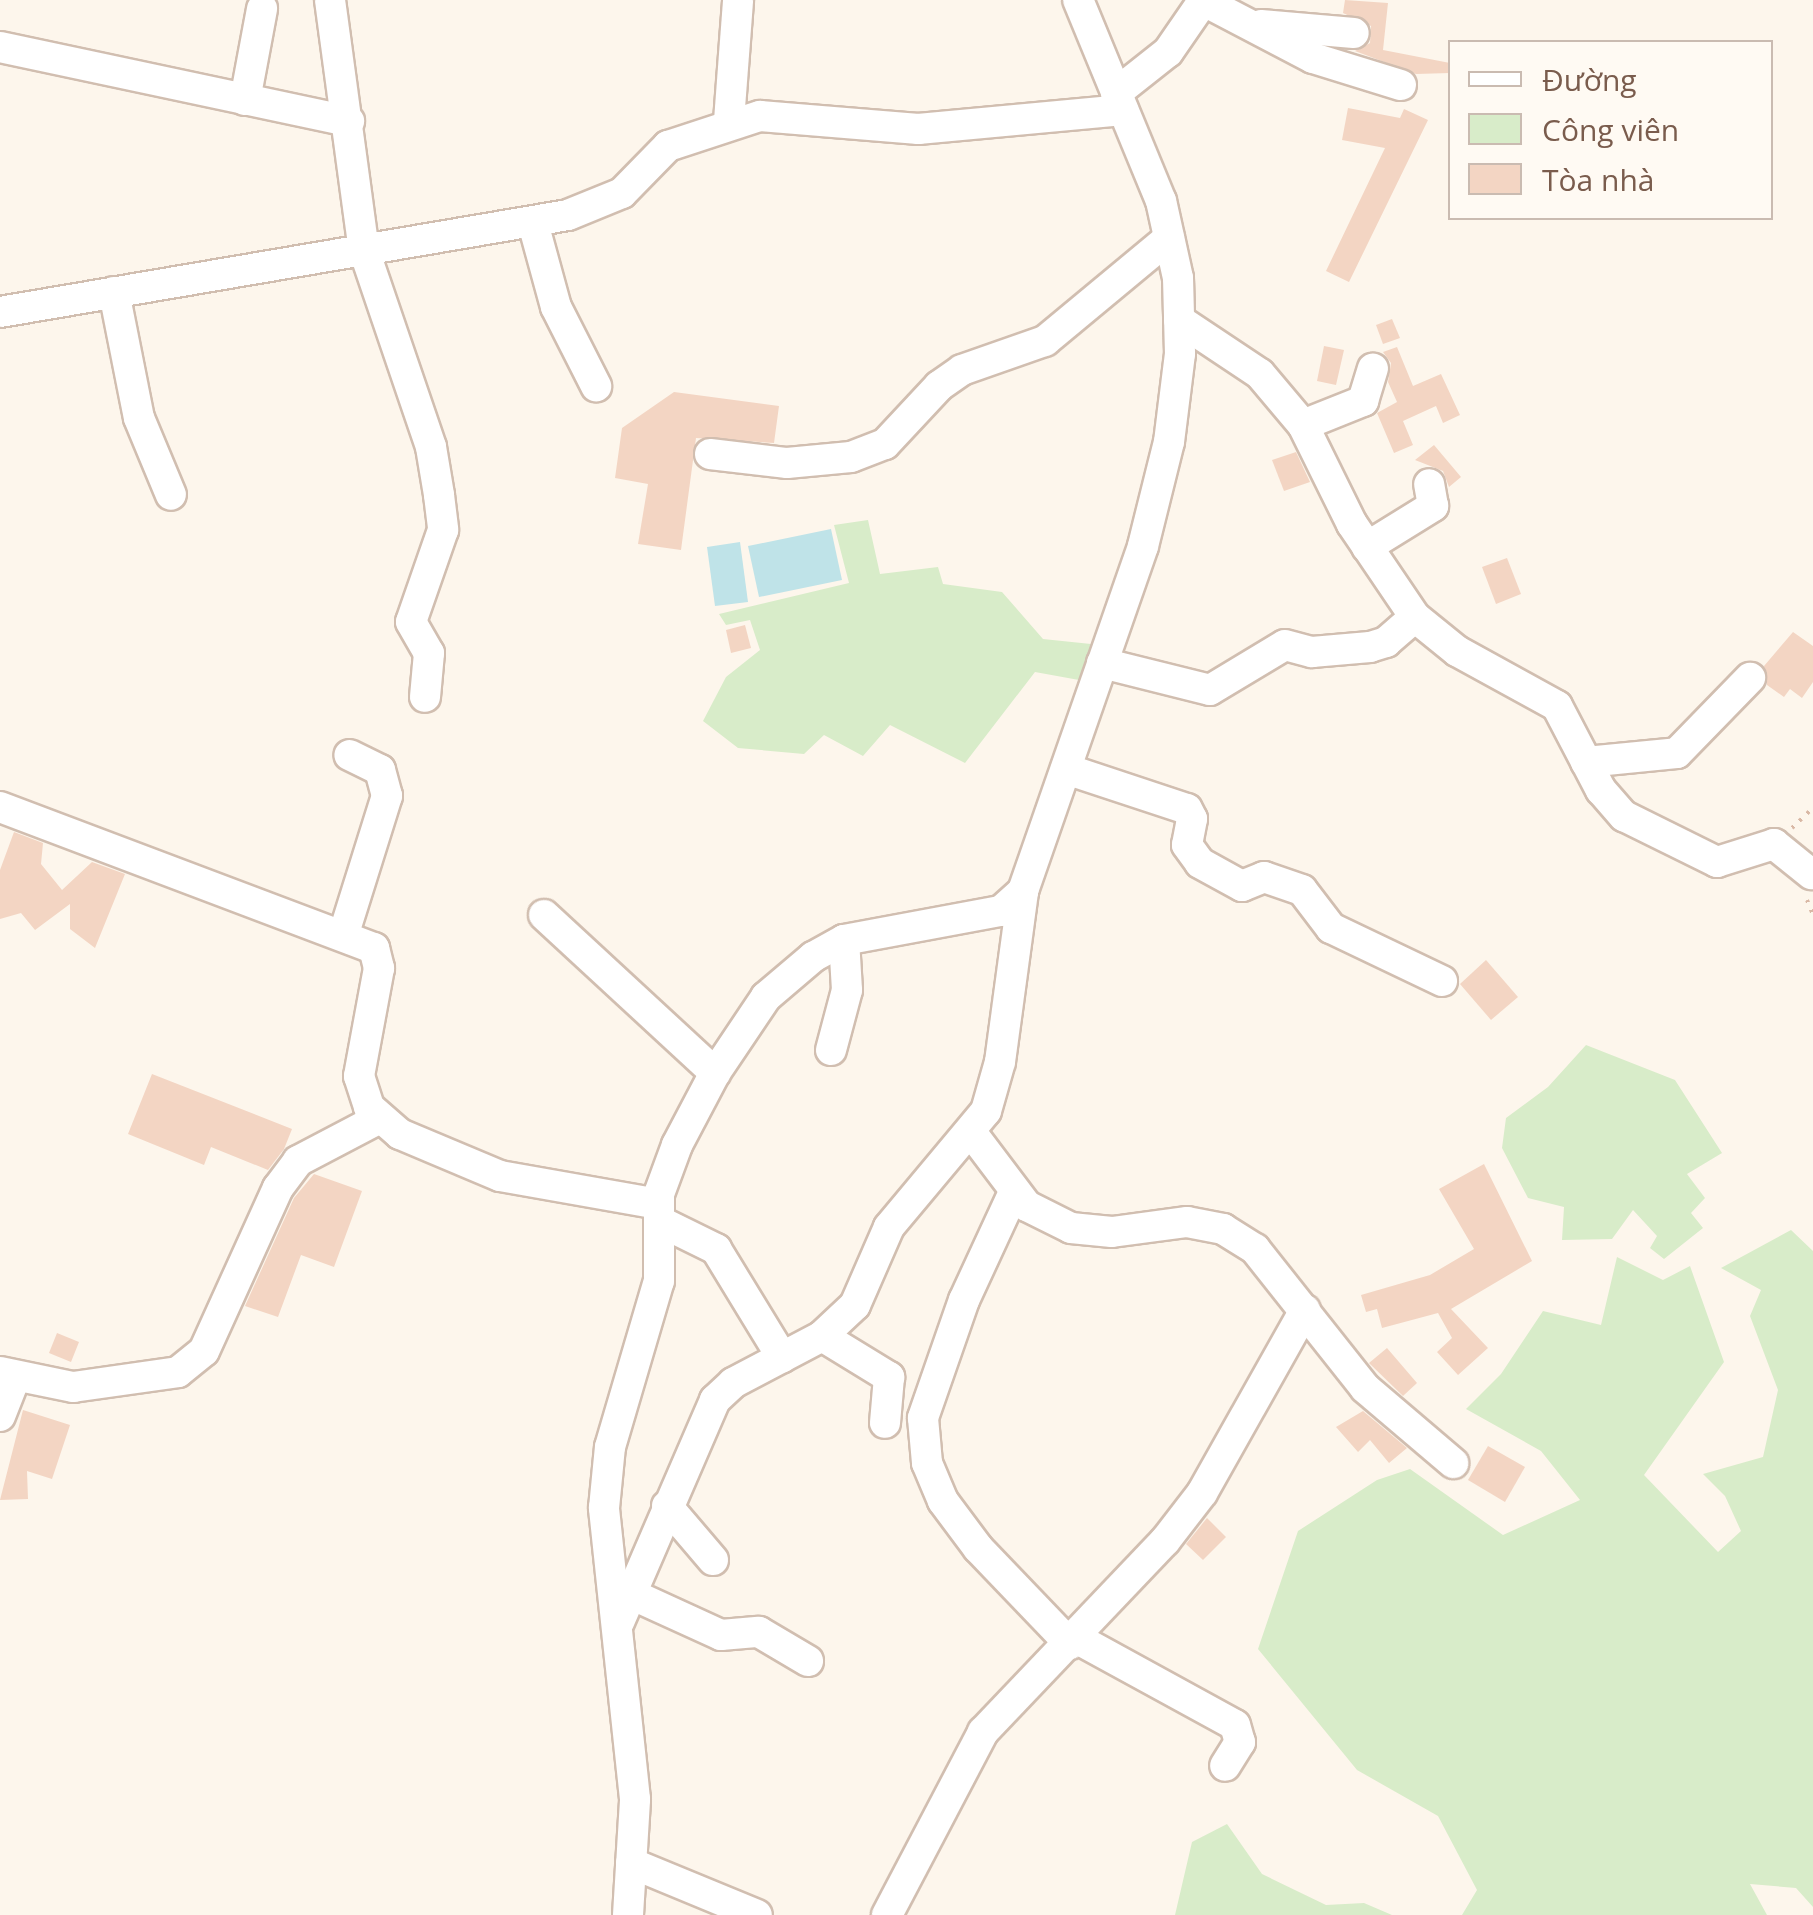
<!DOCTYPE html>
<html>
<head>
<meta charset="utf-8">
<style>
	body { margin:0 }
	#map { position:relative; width:1813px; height:1915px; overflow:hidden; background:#fdf6ec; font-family:"Open Sans",sans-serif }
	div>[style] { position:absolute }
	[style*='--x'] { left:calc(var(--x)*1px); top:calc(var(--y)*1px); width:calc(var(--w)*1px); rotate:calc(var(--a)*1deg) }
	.green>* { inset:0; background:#d8ecc9 }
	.water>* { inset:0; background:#bfe3e8 }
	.building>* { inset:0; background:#f3d5c3 }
	.path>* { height:4px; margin-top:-2px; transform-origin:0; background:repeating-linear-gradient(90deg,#d9b8a5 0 2.5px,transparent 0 10.5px) }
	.roads { filter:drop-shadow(2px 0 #d1beb0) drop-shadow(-2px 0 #d1beb0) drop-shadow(0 2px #d1beb0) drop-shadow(0 -2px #d1beb0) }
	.minor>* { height:30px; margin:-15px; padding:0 15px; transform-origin:15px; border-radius:15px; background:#fff }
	span { translate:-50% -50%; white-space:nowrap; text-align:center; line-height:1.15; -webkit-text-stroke:8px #fffaf3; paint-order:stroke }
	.legend { position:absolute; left:1448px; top:40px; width:325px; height:180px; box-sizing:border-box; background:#fffaf3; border:2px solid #cabbb1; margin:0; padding:12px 18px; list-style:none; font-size:30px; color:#7a5c4d }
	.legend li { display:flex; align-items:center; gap:20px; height:50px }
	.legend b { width:50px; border:2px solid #cabbb1 }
</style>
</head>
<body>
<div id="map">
	<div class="green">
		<div style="clip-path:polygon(868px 520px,880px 574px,938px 567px,943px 584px,1002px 592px,1043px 639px,1091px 644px,1079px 680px,1035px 672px,965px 763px,890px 725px,863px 756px,824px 735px,804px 754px,738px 748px,703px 721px,726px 677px,760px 650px,750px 620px,726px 625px,719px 614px,849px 583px,834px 525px)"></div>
		<div style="clip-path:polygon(1586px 1045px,1675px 1080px,1722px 1153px,1687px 1174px,1705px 1198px,1691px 1213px,1703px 1228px,1664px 1259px,1650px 1248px,1657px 1236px,1633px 1210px,1612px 1239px,1562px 1240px,1564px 1207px,1528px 1198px,1502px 1148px,1506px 1118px,1548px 1087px)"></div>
		<div style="clip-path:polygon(1791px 1230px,1813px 1251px,1813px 1907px,1796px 1888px,1750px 1884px,1767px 1915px,1462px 1915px,1477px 1890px,1438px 1816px,1357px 1770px,1258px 1649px,1298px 1531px,1377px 1480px,1410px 1469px,1503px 1535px,1580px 1500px,1541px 1451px,1466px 1409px,1501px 1374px,1543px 1311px,1601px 1325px,1617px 1257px,1663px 1280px,1690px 1266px,1724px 1362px,1644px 1475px,1718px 1552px,1741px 1531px,1725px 1496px,1703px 1474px,1763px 1457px,1778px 1390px,1750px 1316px,1761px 1290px,1721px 1268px)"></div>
		<div style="clip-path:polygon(1227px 1824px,1262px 1874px,1326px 1905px,1364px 1903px,1392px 1915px,1175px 1915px,1192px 1842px)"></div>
	</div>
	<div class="water">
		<div style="clip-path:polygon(831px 529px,842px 580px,759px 597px,748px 546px)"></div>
		<div style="clip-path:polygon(740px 542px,748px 602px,715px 606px,707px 547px)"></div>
	</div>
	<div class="building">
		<div style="clip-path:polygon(1345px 0,1388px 3px,1383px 50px,1450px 63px,1450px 73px,1416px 74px,1355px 51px,1370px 43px,1371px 26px,1343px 13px)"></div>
		<div style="clip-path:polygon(1348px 108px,1400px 118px,1404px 109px,1428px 120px,1349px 282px,1326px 271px,1385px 148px,1342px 140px)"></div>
		<div style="clip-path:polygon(1392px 319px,1400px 338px,1383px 344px,1376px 325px)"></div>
		<div style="clip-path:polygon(1324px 346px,1344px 350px,1336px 385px,1317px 381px)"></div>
		<div style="clip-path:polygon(1397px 347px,1413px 386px,1441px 374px,1460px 415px,1443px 423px,1436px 406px,1403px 421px,1413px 445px,1394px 453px,1377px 413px,1397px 402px,1388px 382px,1391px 363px,1383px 352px)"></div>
		<div style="clip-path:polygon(674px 392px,779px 406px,774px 443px,696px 438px,681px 550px,638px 544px,648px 484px,615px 478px,622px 428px)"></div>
		<div style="clip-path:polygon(1434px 445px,1461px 477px,1449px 487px,1443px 471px,1415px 460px)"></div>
		<div style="clip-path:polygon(1296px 452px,1310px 482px,1284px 491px,1272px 460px)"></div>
		<div style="clip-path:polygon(1507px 558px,1521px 594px,1496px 604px,1482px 567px)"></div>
		<div style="clip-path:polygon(745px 625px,751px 648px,731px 653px,726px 630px)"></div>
		<div style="clip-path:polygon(1793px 632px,1813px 646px,1813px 682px,1802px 698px,1790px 689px,1784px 697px,1767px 685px,1764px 666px)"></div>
		<div style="clip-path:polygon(14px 832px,43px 843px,41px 864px,62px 890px,92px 862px,125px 874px,95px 948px,70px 929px,70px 904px,35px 930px,21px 913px,0 919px,0 870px)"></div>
		<div style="clip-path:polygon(1486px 960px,1518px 997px,1491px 1020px,1460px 984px)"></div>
		<div style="clip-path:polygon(152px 1074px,292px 1129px,284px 1149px,268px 1170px,211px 1147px,204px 1165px,128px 1134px)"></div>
		<div style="clip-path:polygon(1484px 1164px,1532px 1261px,1451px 1309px,1488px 1348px,1458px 1375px,1437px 1352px,1452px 1338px,1438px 1313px,1382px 1328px,1377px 1309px,1366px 1312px,1361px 1295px,1430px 1275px,1474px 1249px,1439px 1189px)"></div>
		<div style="clip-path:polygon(314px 1174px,362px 1191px,334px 1267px,301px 1255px,278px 1317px,245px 1306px,294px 1198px)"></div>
		<div style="clip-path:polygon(57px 1333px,79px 1342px,71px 1362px,49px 1353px)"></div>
		<div style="clip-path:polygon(1387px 1348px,1417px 1383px,1403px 1396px,1369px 1363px)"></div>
		<div style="clip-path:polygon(23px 1410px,70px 1425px,52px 1479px,27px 1471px,28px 1499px,0 1500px)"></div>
		<div style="clip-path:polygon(1363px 1411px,1407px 1448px,1389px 1463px,1370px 1440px,1358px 1452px,1336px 1427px)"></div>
		<div style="clip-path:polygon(1488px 1446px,1525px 1467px,1505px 1502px,1468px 1480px)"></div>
		<div style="clip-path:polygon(1207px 1518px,1226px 1537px,1203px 1560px,1186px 1544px)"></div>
	</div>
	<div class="path">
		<div style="--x:1792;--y:828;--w:29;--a:-44"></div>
		<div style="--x:1807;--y:900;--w:16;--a:68"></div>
	</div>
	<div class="roads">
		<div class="minor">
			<div style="--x:330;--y:0;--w:252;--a:82.3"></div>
			<div style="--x:364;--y:250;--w:208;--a:71.2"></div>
			<div style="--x:431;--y:447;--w:49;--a:80.5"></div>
			<div style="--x:439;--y:495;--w:35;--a:83"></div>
			<div style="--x:443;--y:530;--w:97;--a:109.2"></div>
			<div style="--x:411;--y:622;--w:36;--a:60"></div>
			<div style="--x:429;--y:653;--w:44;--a:95.2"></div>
			<div style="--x:1202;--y:0;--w:125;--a:27.6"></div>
			<div style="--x:1313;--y:58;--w:92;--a:17.1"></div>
			<div style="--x:1261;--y:25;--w:93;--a:4.9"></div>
			<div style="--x:0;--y:47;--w:357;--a:12"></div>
			<div style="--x:1116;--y:93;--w:66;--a:-38.3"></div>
			<div style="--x:1168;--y:52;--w:62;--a:-55.5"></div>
			<div style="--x:245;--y:100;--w:93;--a:-79.4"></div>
			<div style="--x:729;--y:121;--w:121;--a:-85.7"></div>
			<div style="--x:533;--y:223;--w:87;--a:74.7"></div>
			<div style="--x:556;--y:307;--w:89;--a:63.1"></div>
			<div style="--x:114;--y:292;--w:128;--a:78.8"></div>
			<div style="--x:139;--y:418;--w:83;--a:67.4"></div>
			<div style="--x:0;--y:312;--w:576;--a:-9.69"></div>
			<div style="--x:568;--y:215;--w:58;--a:-22.2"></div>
			<div style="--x:622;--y:193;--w:66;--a:-45.6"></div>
			<div style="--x:668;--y:146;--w:97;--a:-18.1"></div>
			<div style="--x:760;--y:116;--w:159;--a:4.7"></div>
			<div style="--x:918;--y:129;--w:206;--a:-5.3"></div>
			<div style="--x:1179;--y:320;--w:97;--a:33.7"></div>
			<div style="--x:1260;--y:374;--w:67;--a:49.9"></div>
			<div style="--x:1303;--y:425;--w:110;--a:63.7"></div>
			<div style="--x:1352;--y:524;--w:112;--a:55.9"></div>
			<div style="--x:1415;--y:617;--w:54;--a:39"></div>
			<div style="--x:1457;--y:651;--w:114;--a:28.8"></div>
			<div style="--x:1557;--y:706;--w:95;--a:62.4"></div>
			<div style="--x:1601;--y:790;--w:35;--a:49"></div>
			<div style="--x:1624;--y:816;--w:104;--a:26.3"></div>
			<div style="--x:1717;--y:862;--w:60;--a:-17.5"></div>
			<div style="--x:1774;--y:844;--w:48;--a:39"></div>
			<div style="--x:1303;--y:425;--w:65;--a:-21.8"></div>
			<div style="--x:1363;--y:401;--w:34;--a:-73"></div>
			<div style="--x:710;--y:454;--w:78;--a:6.7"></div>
			<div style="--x:787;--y:463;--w:64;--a:-5.4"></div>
			<div style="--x:851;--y:457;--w:36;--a:-21"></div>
			<div style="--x:885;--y:444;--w:79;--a:-47"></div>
			<div style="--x:939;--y:386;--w:28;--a:-35"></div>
			<div style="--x:962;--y:370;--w:88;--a:-19.3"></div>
			<div style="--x:1045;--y:341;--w:161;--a:-39.7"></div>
			<div style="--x:1367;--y:547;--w:78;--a:-31.8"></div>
			<div style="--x:1433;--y:506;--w:22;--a:-100"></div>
			<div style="--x:1102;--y:663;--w:111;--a:14"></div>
			<div style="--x:1210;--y:690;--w:87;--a:-31"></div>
			<div style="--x:1285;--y:645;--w:28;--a:15"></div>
			<div style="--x:1312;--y:652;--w:58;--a:-4.9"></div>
			<div style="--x:1370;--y:647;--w:17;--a:-17"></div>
			<div style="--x:1386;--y:642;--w:38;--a:-41"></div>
			<div style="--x:1586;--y:762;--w:91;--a:-5.6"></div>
			<div style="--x:1677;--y:753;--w:105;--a:-45.8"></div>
			<div style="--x:1066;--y:769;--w:127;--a:18.3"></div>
			<div style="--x:1187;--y:809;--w:11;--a:63"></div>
			<div style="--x:1192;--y:819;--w:26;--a:101"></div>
			<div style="--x:1187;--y:845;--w:22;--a:54"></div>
			<div style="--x:1200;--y:863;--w:48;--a:28.7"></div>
			<div style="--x:1242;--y:886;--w:24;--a:-22"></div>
			<div style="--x:1264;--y:877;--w:40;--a:18.9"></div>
			<div style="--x:1302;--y:890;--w:48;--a:52.7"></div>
			<div style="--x:1331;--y:928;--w:123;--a:25.5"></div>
			<div style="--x:0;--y:807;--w:400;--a:20.7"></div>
			<div style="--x:374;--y:948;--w:21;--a:76"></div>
			<div style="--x:379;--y:968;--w:110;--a:100.5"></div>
			<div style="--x:359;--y:1076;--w:33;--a:72"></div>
			<div style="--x:369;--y:1107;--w:41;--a:41.1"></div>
			<div style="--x:400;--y:1134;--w:108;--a:22.8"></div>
			<div style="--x:500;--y:1176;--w:161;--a:10"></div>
			<div style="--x:544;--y:915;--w:233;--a:42.7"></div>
			<div style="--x:344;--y:933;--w:144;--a:-72.6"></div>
			<div style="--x:387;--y:796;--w:27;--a:-105"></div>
			<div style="--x:380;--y:770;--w:34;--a:-154"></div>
			<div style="--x:831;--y:1050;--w:62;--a:-75.1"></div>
			<div style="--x:847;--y:990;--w:50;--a:-93.4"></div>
			<div style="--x:971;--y:1132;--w:93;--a:52.9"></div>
			<div style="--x:1027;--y:1206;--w:49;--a:26.6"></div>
			<div style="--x:1071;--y:1228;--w:41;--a:5.6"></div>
			<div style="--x:1112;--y:1232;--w:76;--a:-7.6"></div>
			<div style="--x:1187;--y:1222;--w:37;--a:11"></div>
			<div style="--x:1223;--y:1229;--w:38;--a:32"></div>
			<div style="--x:1255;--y:1249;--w:177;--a:51.6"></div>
			<div style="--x:1365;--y:1388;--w:116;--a:40.4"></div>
			<div style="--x:1014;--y:1192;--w:119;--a:114.8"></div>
			<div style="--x:964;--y:1300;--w:125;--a:109.2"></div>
			<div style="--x:923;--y:1418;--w:45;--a:84.9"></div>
			<div style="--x:927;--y:1463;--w:41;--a:67.2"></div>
			<div style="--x:943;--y:1501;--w:59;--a:53.3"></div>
			<div style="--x:978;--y:1548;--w:133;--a:46.2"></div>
			<div style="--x:659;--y:1221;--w:64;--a:26.2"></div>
			<div style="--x:716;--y:1249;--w:127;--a:58.6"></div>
			<div style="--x:822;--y:1336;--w:79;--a:31.5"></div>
			<div style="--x:889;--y:1377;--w:46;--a:95"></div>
			<div style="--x:0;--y:1372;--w:75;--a:11.6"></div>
			<div style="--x:73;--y:1387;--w:106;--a:-8.1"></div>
			<div style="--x:178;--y:1372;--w:33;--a:-39"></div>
			<div style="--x:204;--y:1351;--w:179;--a:-65.6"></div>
			<div style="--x:278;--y:1188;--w:34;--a:-53"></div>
			<div style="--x:298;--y:1161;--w:90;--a:-27.7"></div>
			<div style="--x:0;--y:1416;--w:41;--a:-68.5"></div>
			<div style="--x:667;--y:1506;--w:71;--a:49.6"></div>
			<div style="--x:631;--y:1594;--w:99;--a:24.5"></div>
			<div style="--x:721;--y:1635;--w:38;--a:-5"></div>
			<div style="--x:759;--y:1632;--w:57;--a:30.6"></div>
			<div style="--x:619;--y:1622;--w:242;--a:-66.6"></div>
			<div style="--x:715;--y:1400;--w:25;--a:-43"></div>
			<div style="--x:733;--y:1383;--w:101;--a:-27.8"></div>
			<div style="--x:822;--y:1336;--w:45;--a:-43.2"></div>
			<div style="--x:855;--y:1305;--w:85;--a:-66.4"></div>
			<div style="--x:889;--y:1227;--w:151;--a:-50.1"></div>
			<div style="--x:986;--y:1111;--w:51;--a:-74.1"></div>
			<div style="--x:1000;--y:1062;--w:173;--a:-82.3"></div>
			<div style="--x:1076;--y:1638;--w:181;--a:28.7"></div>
			<div style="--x:1235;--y:1725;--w:18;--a:74"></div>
			<div style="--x:1240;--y:1742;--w:28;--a:122"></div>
			<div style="--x:631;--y:1863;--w:136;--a:22.4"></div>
			<div style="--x:628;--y:1915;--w:116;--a:-86.5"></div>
			<div style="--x:635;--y:1799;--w:293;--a:-96.1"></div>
			<div style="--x:604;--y:1508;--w:61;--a:-84.4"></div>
			<div style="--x:610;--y:1447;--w:173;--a:-73.6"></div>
			<div style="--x:659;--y:1281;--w:87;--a:-90"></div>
			<div style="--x:659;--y:1194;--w:52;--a:-69.8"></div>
			<div style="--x:677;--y:1145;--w:81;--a:-62.2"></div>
			<div style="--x:715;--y:1073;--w:92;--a:-56.1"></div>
			<div style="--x:766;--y:997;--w:62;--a:-40.4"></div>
			<div style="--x:813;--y:957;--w:35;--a:-29"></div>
			<div style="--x:844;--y:940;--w:160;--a:-10.5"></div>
			<div style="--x:1001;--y:911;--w:30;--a:-42"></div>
			<div style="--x:1023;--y:891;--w:365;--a:-70.8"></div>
			<div style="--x:1143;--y:546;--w:107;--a:-76"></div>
			<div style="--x:1169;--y:442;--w:89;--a:-82.9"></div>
			<div style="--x:1180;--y:354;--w:76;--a:-91.5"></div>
			<div style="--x:1178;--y:278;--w:79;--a:-102.4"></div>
			<div style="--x:1161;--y:201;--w:217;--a:-112.4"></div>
			<div style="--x:887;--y:1915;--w:207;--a:-62.3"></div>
			<div style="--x:983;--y:1732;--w:264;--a:-46.4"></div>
			<div style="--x:1165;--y:1541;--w:61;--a:-52.4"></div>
			<div style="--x:1202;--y:1493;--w:210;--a:-60.6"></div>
		</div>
	</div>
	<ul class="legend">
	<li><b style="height:12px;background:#fff"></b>Đường</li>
	<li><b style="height:28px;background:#d8ecc9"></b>Công viên</li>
	<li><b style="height:28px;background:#f3d5c3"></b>Tòa nhà</li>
	</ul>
</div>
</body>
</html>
